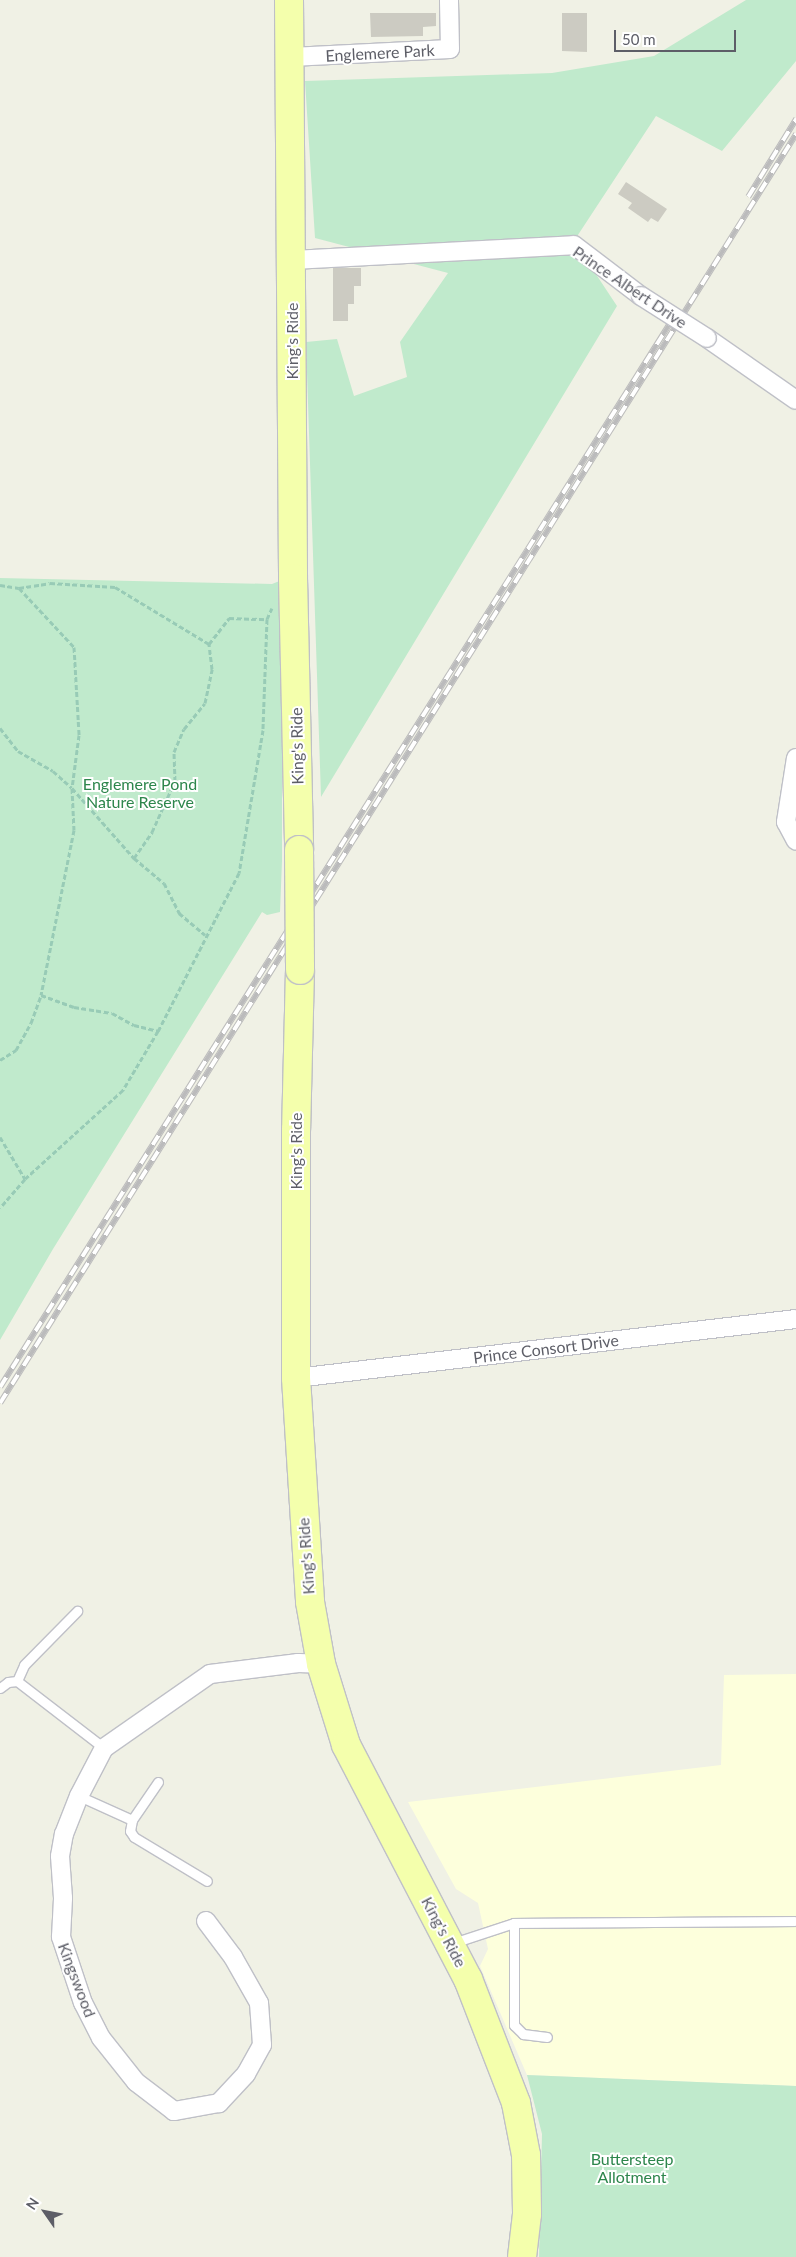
<!DOCTYPE html>
<html>
<head>
<meta charset="utf-8">
<style>
	body { margin:0 }
	#map { position:relative; width:796px; height:2257px; overflow:hidden; background:#f0f1e5; font-family:Lato,sans-serif }
	div>[style] { position:absolute }
	[style*='--x'] { left:calc(var(--x)*1px); top:calc(var(--y)*1px); width:calc(var(--w)*1px); rotate:calc(var(--a)*1deg) }
	.commercial>* { inset:0; background:#fdffdc }
	.green>* { inset:0; background:#c0eacc }
	.building>* { inset:0; background:#cccbc2 }
	.path>* { height:3px; margin-top:-1.5px; transform-origin:0; background:repeating-linear-gradient(90deg,#98cbb6 0 5px,transparent 0 7.5px) }
	.roads { filter:drop-shadow(1px 0 #bfc0c7) drop-shadow(-1px 0 #bfc0c7) drop-shadow(0 1px #bfc0c7) drop-shadow(0 -1px #bfc0c7) }
	.lane>* { height:9px; margin:-4.5px; padding:0 4.5px; transform-origin:4.5px; border-radius:4.5px; background:#fff }
	.street>* { height:18px; margin:-9px; padding:0 9px; transform-origin:9px; border-radius:9px; background:#fff }
	.primary>* { height:28px; margin:-14px; padding:0 14px; transform-origin:14px; border-radius:14px; background:#f4ffac }
	.rail>* { height:5.5px; margin-top:-2.75px; transform-origin:0; background:repeating-linear-gradient(90deg,#fff 0 11px,#bbbbbc 0 22px); box-sizing:border-box; border-block:1px solid #bbbbbc }
	.bridges { filter:drop-shadow(1px 0 #bfc0c7) drop-shadow(-1px 0 #bfc0c7) drop-shadow(0 1px #bfc0c7) drop-shadow(0 -1px #bfc0c7) }
	.street-bridge>* { height:18px; margin:-9px; padding:0 9px; transform-origin:9px; border-radius:9px; background:#fff }
	.primary-bridge>* { height:28px; margin:-14px; padding:0 14px; transform-origin:14px; border-radius:14px; background:#f4ffac }
	span { translate:-50% -50%; white-space:nowrap; text-align:center; line-height:1.15; -webkit-text-stroke:4px #fff; paint-order:stroke }
	.street-label { font-size:16px; color:#5d5e67 }
	.park-label { font-size:16px; color:#2d864c }
	.north { position:absolute; left:20px; top:2187px; width:50px; height:50px; -webkit-text-stroke:4px #fff; paint-order:stroke; rotate:303deg; font-size:14px; font-weight:700; line-height:20px; text-align:center; color:#5d5e67 }
	.north::after { content:''; display:block; margin:auto; width:18px; height:22px; background:#5d5e67; clip-path:polygon(50% 0,100% 100%,50% 72%,0 100%) }
	.scale { position:absolute; left:614px; top:30px; width:122px; height:22px; box-sizing:border-box; border:2px solid #5d5e67; border-top:0; padding-left:6px; font-size:15px; line-height:18px; white-space:nowrap; color:#5d5e67; -webkit-text-stroke:4px #fff; paint-order:stroke }
</style>
</head>
<body>
<div id="map">
	<div class="commercial">
		<div style="clip-path:polygon(796px 1674px,796px 2086px,527px 2075px,480px 1966px,488px 1949px,478px 1903px,456px 1889px,408px 1802px,721px 1765px,724px 1675px)"></div>
	</div>
	<div class="green">
		<div style="clip-path:polygon(746px 0,796px 0,796px 61px,722px 151px,656px 116px,574px 241px,617px 306px,321px 797px,306px 342px,337px 339px,354px 396px,407px 377px,400px 342px,448px 273px,315px 238px,305px 81px,552px 73px,654px 56px)"></div>
		<div style="clip-path:polygon(0 578px,272px 584px,282px 580px,282px 861px,280px 912px,267px 915px,262px 912px,53px 1249px,0 1340px)"></div>
		<div style="clip-path:polygon(527px 2075px,796px 2086px,796px 2257px,539px 2257px,542px 2134px)"></div>
	</div>
	<div class="building">
		<div style="clip-path:polygon(370px 13px,436px 13px,436px 26px,423px 27px,423px 36px,371px 37px)"></div>
		<div style="clip-path:polygon(562px 13px,587px 13px,587px 52px,562px 51px)"></div>
		<div style="clip-path:polygon(626px 182px,667px 209px,658px 222px,651px 218px,648px 222px,628px 208px,632px 203px,618px 194px)"></div>
		<div style="clip-path:polygon(333px 268px,361px 268px,361px 286px,354px 286px,354px 304px,348px 304px,348px 321px,333px 321px)"></div>
	</div>
	<div class="path">
		<div style="--x:0;--y:585;--w:19;--a:9"></div>
		<div style="--x:19;--y:588;--w:31;--a:-9"></div>
		<div style="--x:50;--y:583;--w:65;--a:3.5"></div>
		<div style="--x:115;--y:587;--w:110;--a:31.2"></div>
		<div style="--x:209;--y:644;--w:33;--a:-52"></div>
		<div style="--x:229;--y:618;--w:38;--a:2"></div>
		<div style="--x:267;--y:619;--w:111;--a:92.1"></div>
		<div style="--x:263;--y:730;--w:145;--a:99.5"></div>
		<div style="--x:239;--y:873;--w:178;--a:117.1"></div>
		<div style="--x:158;--y:1031;--w:69;--a:120.7"></div>
		<div style="--x:123;--y:1090;--w:132;--a:137.8"></div>
		<div style="--x:25;--y:1179;--w:38;--a:131"></div>
		<div style="--x:19;--y:588;--w:81;--a:47"></div>
		<div style="--x:74;--y:647;--w:88;--a:86.7"></div>
		<div style="--x:79;--y:735;--w:53;--a:97.5"></div>
		<div style="--x:72;--y:788;--w:42;--a:87.3"></div>
		<div style="--x:74;--y:830;--w:168;--a:101.3"></div>
		<div style="--x:41;--y:995;--w:35;--a:20"></div>
		<div style="--x:74;--y:1007;--w:38;--a:9"></div>
		<div style="--x:112;--y:1013;--w:25;--a:29"></div>
		<div style="--x:134;--y:1025;--w:25;--a:14"></div>
		<div style="--x:267;--y:619;--w:12;--a:-66"></div>
		<div style="--x:0;--y:728;--w:29;--a:52"></div>
		<div style="--x:18;--y:751;--w:40;--a:29.7"></div>
		<div style="--x:53;--y:771;--w:25;--a:42"></div>
		<div style="--x:72;--y:788;--w:94;--a:48.5"></div>
		<div style="--x:134;--y:858;--w:39;--a:40"></div>
		<div style="--x:164;--y:883;--w:34;--a:63"></div>
		<div style="--x:179;--y:913;--w:34;--a:40"></div>
		<div style="--x:134;--y:858;--w:32;--a:-55"></div>
		<div style="--x:152;--y:832;--w:56;--a:-65.7"></div>
		<div style="--x:175;--y:781;--w:29;--a:-92"></div>
		<div style="--x:174;--y:752;--w:25;--a:-67"></div>
		<div style="--x:184;--y:729;--w:33;--a:-51"></div>
		<div style="--x:205;--y:703;--w:35;--a:-78"></div>
		<div style="--x:212;--y:669;--w:25;--a:-97"></div>
		<div style="--x:0;--y:1060;--w:19;--a:-32"></div>
		<div style="--x:16;--y:1050;--w:31;--a:-61"></div>
		<div style="--x:31;--y:1023;--w:30;--a:-70"></div>
		<div style="--x:0;--y:1137;--w:49;--a:59.2"></div>
	</div>
	<div class="roads">
		<div class="lane">
			<div style="--x:17;--y:1681;--w:17;--a:-66"></div>
			<div style="--x:24;--y:1665;--w:76;--a:-45.5"></div>
			<div style="--x:0;--y:1688;--w:10;--a:-37"></div>
			<div style="--x:8;--y:1682;--w:9;--a:-6"></div>
			<div style="--x:17;--y:1681;--w:110;--a:37.6"></div>
			<div style="--x:79;--y:1796;--w:58;--a:24.4"></div>
			<div style="--x:132;--y:1820;--w:46;--a:-55.6"></div>
			<div style="--x:132;--y:1820;--w:11;--a:100"></div>
			<div style="--x:130;--y:1831;--w:7;--a:56"></div>
			<div style="--x:134;--y:1837;--w:85;--a:31.1"></div>
			<div style="--x:514;--y:1923;--w:102;--a:90"></div>
			<div style="--x:514;--y:2025;--w:13;--a:45"></div>
			<div style="--x:523;--y:2034;--w:24;--a:7"></div>
			<div style="--x:453;--y:1943;--w:64;--a:-18.2"></div>
			<div style="--x:514;--y:1923;--w:280;--a:-0.4"></div>
		</div>
		<div class="street">
			<div style="--x:291;--y:57;--w:159;--a:-2.9"></div>
			<div style="--x:450;--y:49;--w:49;--a:-91.2"></div>
			<div style="--x:292;--y:260;--w:282;--a:-3"></div>
			<div style="--x:574;--y:245;--w:84;--a:37.3"></div>
			<div style="--x:707;--y:338;--w:108;--a:34.9"></div>
			<div style="--x:796;--y:758;--w:65;--a:98.9"></div>
			<div style="--x:786;--y:822;--w:21;--a:62"></div>
			<div style="--x:296;--y:1378;--w:503;--a:-6.73"></div>
			<div style="--x:206;--y:1921;--w:45;--a:53.1"></div>
			<div style="--x:233;--y:1957;--w:53;--a:60.5"></div>
			<div style="--x:259;--y:2003;--w:42;--a:85.9"></div>
			<div style="--x:262;--y:2045;--w:33;--a:119"></div>
			<div style="--x:246;--y:2074;--w:40;--a:133"></div>
			<div style="--x:219;--y:2103;--w:46;--a:169.9"></div>
			<div style="--x:174;--y:2111;--w:48;--a:-142.7"></div>
			<div style="--x:136;--y:2082;--w:56;--a:-128.5"></div>
			<div style="--x:101;--y:2038;--w:39;--a:-117"></div>
			<div style="--x:83;--y:2003;--w:70;--a:-108.4"></div>
			<div style="--x:61;--y:1937;--w:39;--a:-87"></div>
			<div style="--x:63;--y:1898;--w:42;--a:-94.1"></div>
			<div style="--x:60;--y:1856;--w:22;--a:-80"></div>
			<div style="--x:64;--y:1834;--w:41;--a:-68.5"></div>
			<div style="--x:79;--y:1796;--w:54;--a:-62.5"></div>
			<div style="--x:104;--y:1748;--w:129;--a:-34.9"></div>
			<div style="--x:210;--y:1674;--w:89;--a:-7.1"></div>
			<div style="--x:298;--y:1663;--w:23;--a:2"></div>
		</div>
		<div class="primary">
			<div style="--x:289;--y:0;--w:578;--a:89.6"></div>
			<div style="--x:293;--y:578;--w:272;--a:88.7"></div>
			<div style="--x:300;--y:970;--w:160;--a:91.4"></div>
			<div style="--x:296;--y:1130;--w:248;--a:90"></div>
			<div style="--x:296;--y:1378;--w:224;--a:86.4"></div>
			<div style="--x:310;--y:1602;--w:63;--a:79.9"></div>
			<div style="--x:321;--y:1664;--w:85;--a:72.8"></div>
			<div style="--x:346;--y:1745;--w:264;--a:62.5"></div>
			<div style="--x:468;--y:1979;--w:133;--a:68.8"></div>
			<div style="--x:516;--y:2103;--w:53;--a:79.1"></div>
			<div style="--x:526;--y:2155;--w:59;--a:89"></div>
			<div style="--x:527;--y:2214;--w:43;--a:96.6"></div>
		</div>
	</div>
	<div class="rail">
		<div style="--x:748;--y:197;--w:92;--a:-58.4"></div>
		<div style="--x:0;--y:1387;--w:1257;--a:-57.8"></div>
		<div style="--x:0;--y:1403;--w:1498;--a:-57.9"></div>
	</div>
	<div class="bridges">
		<div class="street-bridge">
			<div style="--x:641;--y:296;--w:78;--a:32.5"></div>
		</div>
		<div class="primary-bridge">
			<div style="--x:299;--y:850;--w:120;--a:89.5"></div>
		</div>
	</div>
	<div class="street-label">
		<span style="left:380px;top:53px;rotate:-3deg">Englemere Park</span>
		<span style="left:630px;top:287px;rotate:34deg">Prince Albert Drive</span>
		<span style="left:292px;top:341px;rotate:-90deg">King's Ride</span>
		<span style="left:297px;top:746px;rotate:-91deg">King's Ride</span>
		<span style="left:296px;top:1151px;rotate:-90deg">King's Ride</span>
		<span style="left:546px;top:1349px;rotate:-7deg">Prince Consort Drive</span>
		<span style="left:306px;top:1556px;rotate:-94deg">King's Ride</span>
		<span style="left:444px;top:1932px;rotate:62deg">King's Ride</span>
		<span style="left:77px;top:1980px;rotate:69deg">Kingswood</span>
	</div>
	<div class="park-label">
		<span style="left:140px;top:793px">Englemere Pond<br>Nature Reserve</span>
		<span style="left:632px;top:2168px">Buttersteep<br>Allotment</span>
	</div>
	<div class="north">N</div>
	<div class="scale">50 m</div>
</div>
</body>
</html>
